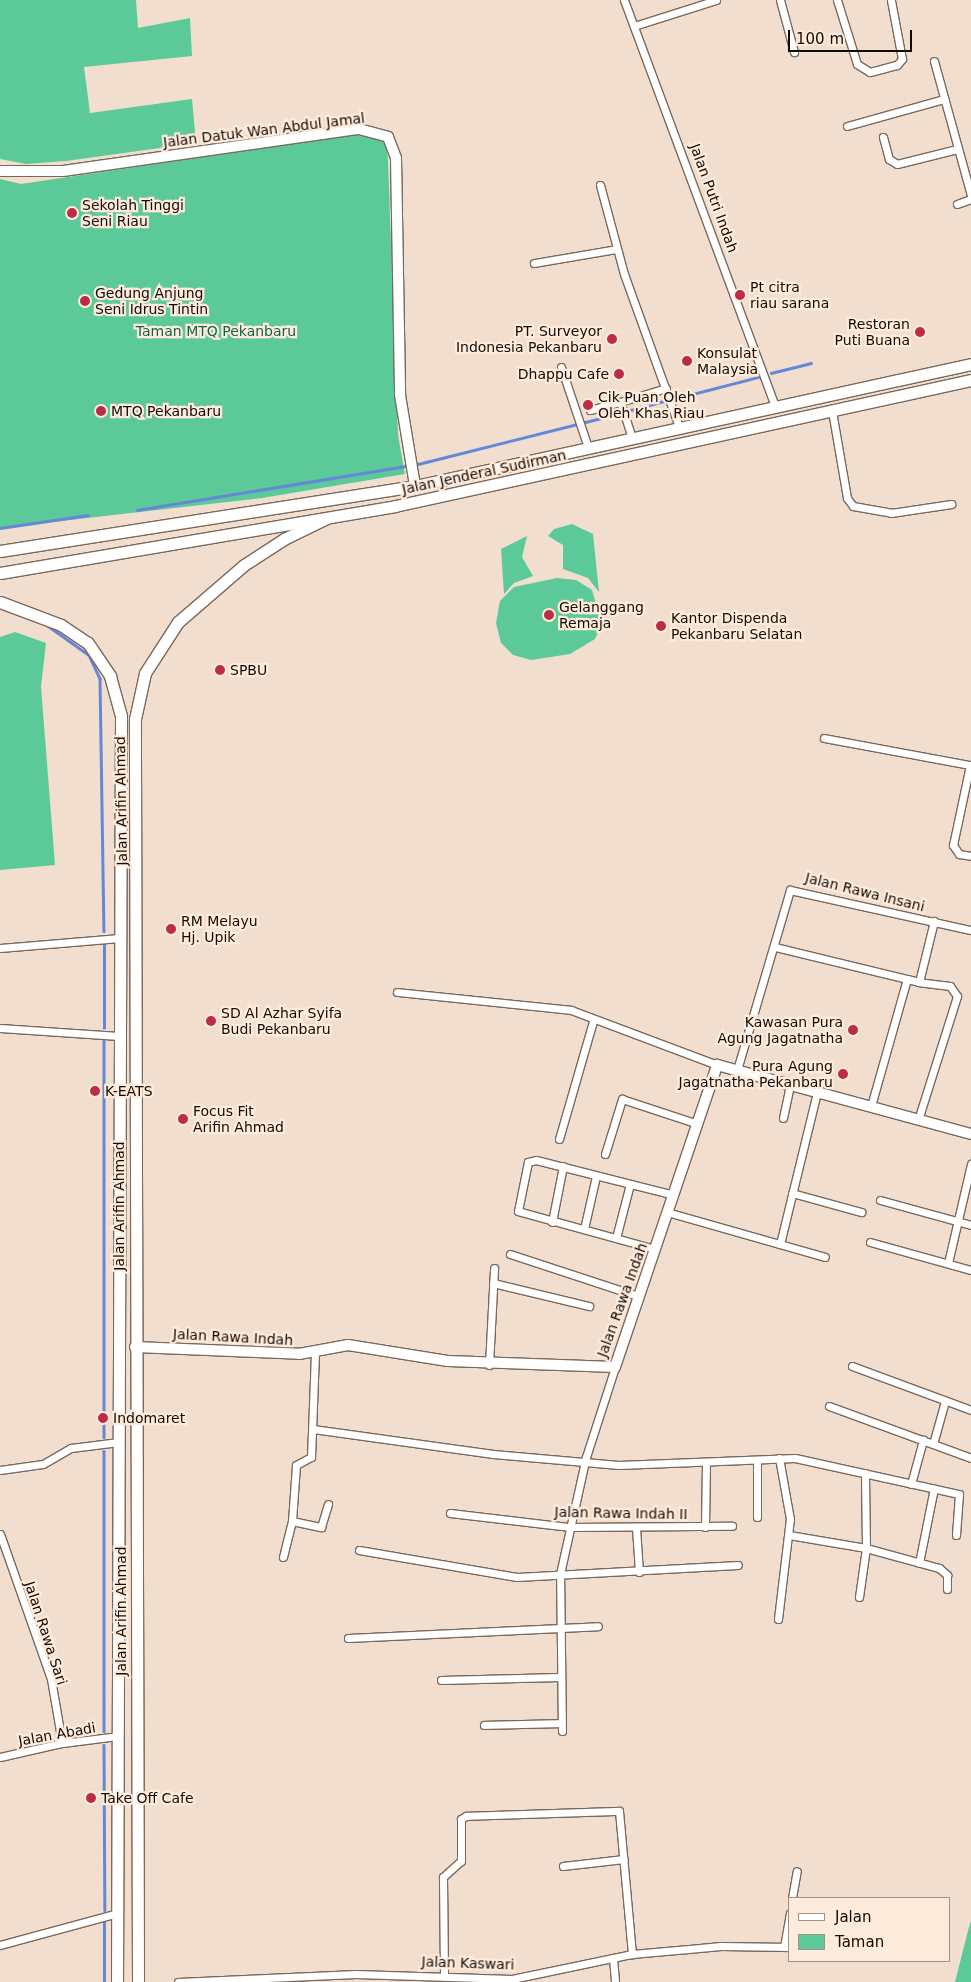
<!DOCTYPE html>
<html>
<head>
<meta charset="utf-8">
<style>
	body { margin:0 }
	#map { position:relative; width:971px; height:1982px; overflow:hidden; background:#f1dece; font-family:"DejaVu Sans",sans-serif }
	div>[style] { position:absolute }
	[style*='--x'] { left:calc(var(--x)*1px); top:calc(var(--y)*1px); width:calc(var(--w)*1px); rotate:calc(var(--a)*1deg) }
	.green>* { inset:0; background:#5cc999 }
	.stream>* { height:2.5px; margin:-1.25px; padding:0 1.25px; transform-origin:1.25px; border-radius:1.25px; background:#6488d5 }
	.roads { filter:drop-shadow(1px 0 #7a695b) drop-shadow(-1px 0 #7a695b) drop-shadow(0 1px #7a695b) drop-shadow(0 -1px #7a695b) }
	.street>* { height:7px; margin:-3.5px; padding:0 3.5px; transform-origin:3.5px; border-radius:3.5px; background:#fff }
	.secondary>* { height:10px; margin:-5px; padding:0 5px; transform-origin:5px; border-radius:5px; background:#fff }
	.primary>* { height:11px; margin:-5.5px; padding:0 5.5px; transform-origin:5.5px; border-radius:5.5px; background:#fff }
	.dots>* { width:14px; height:14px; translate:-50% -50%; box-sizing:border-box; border:2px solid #ffebdc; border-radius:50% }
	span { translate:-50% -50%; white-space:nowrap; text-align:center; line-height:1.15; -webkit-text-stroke:4.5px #ffebdc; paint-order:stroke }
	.street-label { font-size:14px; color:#110b06 }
	.poi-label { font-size:14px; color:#110b06 }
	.left { translate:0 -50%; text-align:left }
	.right { translate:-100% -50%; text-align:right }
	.park-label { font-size:14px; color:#106546 }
	.legend { position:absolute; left:788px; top:1897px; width:162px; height:65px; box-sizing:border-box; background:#ffebdc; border:1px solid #a09186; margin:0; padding:6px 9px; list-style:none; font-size:15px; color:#110b06 }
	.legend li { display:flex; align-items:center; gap:10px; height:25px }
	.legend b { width:25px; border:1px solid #a09186 }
	.scale { position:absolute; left:788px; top:30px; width:124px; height:22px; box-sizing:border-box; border:2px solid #110b06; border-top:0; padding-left:6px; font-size:15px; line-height:18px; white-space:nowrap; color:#110b06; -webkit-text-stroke:4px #ffebdc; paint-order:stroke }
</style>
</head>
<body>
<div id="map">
	<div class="green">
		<div style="clip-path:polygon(0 0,136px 0,138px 28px,190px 18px,192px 56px,84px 67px,90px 113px,192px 99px,196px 143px,66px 161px,26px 164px,0 159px)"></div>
		<div style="clip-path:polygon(371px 132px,386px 143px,388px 160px,398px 435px,405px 474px,262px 498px,0 528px,0 179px,21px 184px)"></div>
		<div style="clip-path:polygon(572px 524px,593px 534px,599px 592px,588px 578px,563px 569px,563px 545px,548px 536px,554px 529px)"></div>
		<div style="clip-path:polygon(527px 536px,522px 557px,533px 576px,514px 583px,504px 594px,501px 549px)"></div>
		<div style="clip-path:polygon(557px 578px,576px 580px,592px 590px,602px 624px,595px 639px,570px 654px,531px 660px,513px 655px,501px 643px,496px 623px,500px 601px,514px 587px)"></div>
		<div style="clip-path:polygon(15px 632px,46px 643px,41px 687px,55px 865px,0 870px,0 637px)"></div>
		<div style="clip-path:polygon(971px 1921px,971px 1982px,955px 1982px,969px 1927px)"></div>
	</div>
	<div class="stream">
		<div style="--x:771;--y:373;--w:41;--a:-14"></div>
		<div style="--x:677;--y:398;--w:84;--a:-14.5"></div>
		<div style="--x:627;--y:411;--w:38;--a:-15"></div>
		<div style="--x:418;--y:464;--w:205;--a:-14.1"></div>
		<div style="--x:137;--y:510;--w:272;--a:-9.3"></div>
		<div style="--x:0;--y:528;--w:89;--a:-8.4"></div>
		<div style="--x:47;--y:625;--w:52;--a:35.5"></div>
		<div style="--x:89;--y:655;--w:26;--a:65"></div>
		<div style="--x:100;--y:679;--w:252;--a:89.1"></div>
		<div style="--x:104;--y:1028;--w:83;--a:-90"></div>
		<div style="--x:104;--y:1041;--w:396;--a:90"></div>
		<div style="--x:104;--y:1451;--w:280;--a:90"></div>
		<div style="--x:104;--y:1745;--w:165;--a:89.7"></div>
		<div style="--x:104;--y:1982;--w:61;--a:-90"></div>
	</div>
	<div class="roads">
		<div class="street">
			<div style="--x:624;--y:0;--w:432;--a:69.6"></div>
			<div style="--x:780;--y:0;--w:54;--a:74.9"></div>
			<div style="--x:837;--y:0;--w:67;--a:72.6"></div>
			<div style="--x:857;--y:64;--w:15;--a:32"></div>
			<div style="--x:870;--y:72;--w:28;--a:-15"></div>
			<div style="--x:897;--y:65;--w:8;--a:-50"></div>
			<div style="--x:902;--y:59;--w:60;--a:-100.6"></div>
			<div style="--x:634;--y:26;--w:86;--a:-17.6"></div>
			<div style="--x:934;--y:61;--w:139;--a:74.6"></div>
			<div style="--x:847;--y:126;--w:101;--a:-15.6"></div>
			<div style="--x:883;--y:137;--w:23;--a:75"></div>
			<div style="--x:889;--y:159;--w:9;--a:32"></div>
			<div style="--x:897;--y:164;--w:62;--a:-14"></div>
			<div style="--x:600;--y:185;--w:92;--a:74.9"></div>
			<div style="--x:624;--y:274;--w:163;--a:70.2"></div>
			<div style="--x:957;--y:204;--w:15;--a:-20"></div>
			<div style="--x:534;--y:263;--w:84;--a:-9.6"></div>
			<div style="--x:561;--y:367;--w:84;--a:71.4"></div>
			<div style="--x:590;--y:410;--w:31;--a:-15"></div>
			<div style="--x:832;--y:411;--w:88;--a:80.2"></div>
			<div style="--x:847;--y:498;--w:10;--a:53"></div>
			<div style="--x:853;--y:506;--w:39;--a:10"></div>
			<div style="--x:891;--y:513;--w:61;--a:-8.5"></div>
			<div style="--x:632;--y:438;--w:38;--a:-108"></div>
			<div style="--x:620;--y:402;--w:48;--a:-16.9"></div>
			<div style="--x:824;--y:738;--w:148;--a:10.5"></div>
			<div style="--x:970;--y:765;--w:82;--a:102"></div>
			<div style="--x:953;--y:845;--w:11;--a:56"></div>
			<div style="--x:959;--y:854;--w:12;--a:9"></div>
			<div style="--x:775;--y:947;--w:136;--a:13.6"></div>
			<div style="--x:0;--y:948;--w:120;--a:-4.8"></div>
			<div style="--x:397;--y:992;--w:175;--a:5.9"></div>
			<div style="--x:571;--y:1010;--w:156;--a:20.6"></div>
			<div style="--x:0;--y:1028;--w:119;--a:3.8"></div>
			<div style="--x:737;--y:1070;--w:188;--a:-73.6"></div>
			<div style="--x:790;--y:890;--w:185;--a:12.5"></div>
			<div style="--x:871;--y:1106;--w:132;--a:-74.2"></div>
			<div style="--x:907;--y:979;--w:12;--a:14"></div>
			<div style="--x:919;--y:982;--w:63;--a:-76.2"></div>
			<div style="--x:783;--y:1118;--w:35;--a:-78"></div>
			<div style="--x:918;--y:1120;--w:130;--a:-72.5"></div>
			<div style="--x:957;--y:996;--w:12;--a:-125"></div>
			<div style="--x:950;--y:986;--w:31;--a:-173"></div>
			<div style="--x:559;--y:1139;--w:123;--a:-73.9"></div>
			<div style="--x:605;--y:1154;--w:58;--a:-72.8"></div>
			<div style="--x:622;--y:1099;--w:80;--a:18.2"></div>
			<div style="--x:792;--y:1193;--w:72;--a:15.4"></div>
			<div style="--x:880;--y:1200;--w:94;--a:15.4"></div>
			<div style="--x:667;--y:1212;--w:164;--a:15.9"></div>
			<div style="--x:552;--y:1222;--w:57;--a:-78.9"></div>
			<div style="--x:584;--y:1229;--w:54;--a:-77.2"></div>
			<div style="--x:616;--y:1238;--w:56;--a:-75.5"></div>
			<div style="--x:870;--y:1242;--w:105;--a:15.5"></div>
			<div style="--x:780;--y:1244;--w:156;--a:-76.3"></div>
			<div style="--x:655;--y:1249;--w:142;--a:-164.5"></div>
			<div style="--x:518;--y:1211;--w:50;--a:-78.5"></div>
			<div style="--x:528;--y:1162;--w:8;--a:-14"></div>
			<div style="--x:536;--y:1160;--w:142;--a:14.2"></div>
			<div style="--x:510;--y:1254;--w:135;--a:18.2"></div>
			<div style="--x:948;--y:1263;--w:102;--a:-76.9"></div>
			<div style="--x:493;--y:1283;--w:99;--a:13.5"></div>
			<div style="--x:489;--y:1365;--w:97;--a:-87"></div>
			<div style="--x:852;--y:1366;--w:127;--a:20.3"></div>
			<div style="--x:829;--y:1406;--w:151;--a:20.1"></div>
			<div style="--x:313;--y:1429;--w:182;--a:7.9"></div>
			<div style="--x:493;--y:1454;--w:126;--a:5"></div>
			<div style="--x:619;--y:1465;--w:176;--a:-2.3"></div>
			<div style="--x:795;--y:1458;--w:168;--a:12.4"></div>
			<div style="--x:959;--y:1494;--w:41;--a:94.2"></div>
			<div style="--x:933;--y:1444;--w:45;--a:-74.4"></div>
			<div style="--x:0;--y:1470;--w:43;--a:-7.9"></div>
			<div style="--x:43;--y:1464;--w:32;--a:-30"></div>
			<div style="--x:71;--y:1448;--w:48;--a:-7.1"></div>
			<div style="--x:911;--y:1484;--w:46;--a:-74.7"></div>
			<div style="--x:450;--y:1513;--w:121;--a:6.7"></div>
			<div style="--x:570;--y:1527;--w:162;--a:-0.4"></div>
			<div style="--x:757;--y:1517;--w:57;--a:-90"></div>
			<div style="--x:292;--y:1521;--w:30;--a:12"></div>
			<div style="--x:321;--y:1527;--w:24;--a:-73"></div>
			<div style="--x:705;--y:1527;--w:63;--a:-89.1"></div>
			<div style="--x:636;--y:1528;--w:44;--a:86.1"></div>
			<div style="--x:0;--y:1534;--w:154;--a:70.6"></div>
			<div style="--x:51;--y:1679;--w:65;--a:80.2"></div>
			<div style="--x:789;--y:1535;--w:78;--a:9.6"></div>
			<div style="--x:866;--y:1548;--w:76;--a:15.3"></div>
			<div style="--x:939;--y:1568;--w:11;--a:41"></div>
			<div style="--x:947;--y:1575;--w:14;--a:90"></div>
			<div style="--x:359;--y:1550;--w:160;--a:9.7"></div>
			<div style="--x:517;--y:1577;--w:221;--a:-3.1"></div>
			<div style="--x:283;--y:1557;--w:37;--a:-76"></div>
			<div style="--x:292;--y:1521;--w:56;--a:-85.9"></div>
			<div style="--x:296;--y:1465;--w:17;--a:-28"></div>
			<div style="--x:311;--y:1457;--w:104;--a:-87.8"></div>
			<div style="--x:919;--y:1563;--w:76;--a:-78.7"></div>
			<div style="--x:859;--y:1597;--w:49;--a:-81.9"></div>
			<div style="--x:866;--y:1548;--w:75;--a:-90.8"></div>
			<div style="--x:778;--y:1619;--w:101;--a:-83.2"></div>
			<div style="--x:790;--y:1519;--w:62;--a:-100.2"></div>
			<div style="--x:348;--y:1638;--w:250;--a:-2.7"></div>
			<div style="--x:441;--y:1680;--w:118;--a:-1.5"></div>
			<div style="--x:484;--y:1725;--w:77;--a:-1.5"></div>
			<div style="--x:562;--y:1731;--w:157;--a:-90.7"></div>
			<div style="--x:560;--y:1574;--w:120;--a:-77.5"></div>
			<div style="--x:586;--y:1457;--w:95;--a:-72.1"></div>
			<div style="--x:0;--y:1757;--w:64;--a:-12.7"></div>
			<div style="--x:62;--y:1743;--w:56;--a:-7.1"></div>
			<div style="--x:563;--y:1866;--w:61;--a:-6.5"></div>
			<div style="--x:792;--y:1898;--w:27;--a:-80"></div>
			<div style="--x:0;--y:1945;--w:122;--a:-15.2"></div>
			<div style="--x:784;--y:1947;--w:34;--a:-80"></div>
			<div style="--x:613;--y:1958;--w:24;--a:85"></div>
			<div style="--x:444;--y:1973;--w:96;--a:-90.6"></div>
			<div style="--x:443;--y:1877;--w:24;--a:-42"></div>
			<div style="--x:461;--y:1861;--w:42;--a:-90"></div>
			<div style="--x:461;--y:1819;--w:6;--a:-31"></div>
			<div style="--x:466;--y:1816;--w:153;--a:-1.9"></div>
			<div style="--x:619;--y:1811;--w:144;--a:84.8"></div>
			<div style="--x:178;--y:1982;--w:178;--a:-2.6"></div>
			<div style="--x:356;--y:1974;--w:156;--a:1.8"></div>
			<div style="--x:512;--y:1979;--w:123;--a:-11.8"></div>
			<div style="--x:632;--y:1954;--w:89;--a:-5.1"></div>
			<div style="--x:721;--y:1946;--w:69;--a:0.8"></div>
		</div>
		<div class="secondary">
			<div style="--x:0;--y:171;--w:63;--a:0"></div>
			<div style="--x:63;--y:171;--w:299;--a:-8.1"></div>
			<div style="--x:359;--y:129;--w:30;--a:15"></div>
			<div style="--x:388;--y:137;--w:22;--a:69"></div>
			<div style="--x:396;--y:158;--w:237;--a:89"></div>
			<div style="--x:400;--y:395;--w:92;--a:80.6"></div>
			<div style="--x:135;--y:1347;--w:164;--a:2.4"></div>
			<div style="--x:299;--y:1354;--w:50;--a:-10.4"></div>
			<div style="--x:348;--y:1345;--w:101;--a:9.1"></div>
			<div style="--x:448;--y:1361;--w:167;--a:2.1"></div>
			<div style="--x:615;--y:1367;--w:319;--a:-71.3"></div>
			<div style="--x:717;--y:1065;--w:263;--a:15.2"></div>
		</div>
		<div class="primary">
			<div style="--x:0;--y:551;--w:420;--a:-8.9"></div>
			<div style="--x:415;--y:486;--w:569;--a:-12.38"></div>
			<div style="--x:0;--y:573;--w:401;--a:-9.6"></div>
			<div style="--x:395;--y:506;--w:590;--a:-12.34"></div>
			<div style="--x:0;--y:602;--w:65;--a:20.7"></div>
			<div style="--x:61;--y:625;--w:32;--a:34"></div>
			<div style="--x:88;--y:643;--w:40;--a:56"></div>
			<div style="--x:110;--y:676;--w:41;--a:74.6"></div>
			<div style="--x:121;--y:716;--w:1266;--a:90.18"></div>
			<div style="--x:138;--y:1982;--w:1263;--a:-90.14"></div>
			<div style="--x:135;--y:719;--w:47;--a:-77.7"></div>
			<div style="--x:145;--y:673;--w:61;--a:-57.1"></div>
			<div style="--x:178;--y:622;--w:87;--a:-40.8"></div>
			<div style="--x:244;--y:565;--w:48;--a:-33"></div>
			<div style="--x:284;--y:539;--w:46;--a:-26"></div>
		</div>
	</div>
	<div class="dots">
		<div style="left:72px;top:213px;background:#bd2c46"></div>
		<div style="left:740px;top:295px;background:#bd2c46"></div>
		<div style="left:85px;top:301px;background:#bd2c46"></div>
		<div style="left:920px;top:332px;background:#bd2c46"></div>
		<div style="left:612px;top:339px;background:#bd2c46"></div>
		<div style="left:687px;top:361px;background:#bd2c46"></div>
		<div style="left:619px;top:374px;background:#bd2c46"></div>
		<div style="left:588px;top:405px;background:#bd2c46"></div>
		<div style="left:101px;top:411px;background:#bd2c46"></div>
		<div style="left:549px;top:615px;background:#bd2c46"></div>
		<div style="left:661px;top:626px;background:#bd2c46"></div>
		<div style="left:220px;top:670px;background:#bd2c46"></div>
		<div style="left:171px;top:929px;background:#bd2c46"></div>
		<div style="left:211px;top:1021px;background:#bd2c46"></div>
		<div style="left:853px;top:1030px;background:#bd2c46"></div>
		<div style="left:843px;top:1074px;background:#bd2c46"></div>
		<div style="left:95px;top:1091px;background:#bd2c46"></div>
		<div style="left:183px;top:1119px;background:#bd2c46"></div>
		<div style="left:103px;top:1418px;background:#bd2c46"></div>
		<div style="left:91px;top:1798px;background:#bd2c46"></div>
	</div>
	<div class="street-label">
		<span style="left:264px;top:130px;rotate:-7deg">Jalan Datuk Wan Abdul Jamal</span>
		<span style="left:714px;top:198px;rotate:70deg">Jalan Putri Indah</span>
		<span style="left:484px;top:472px;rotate:-12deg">Jalan Jenderal Sudirman</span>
		<span style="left:121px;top:801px;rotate:-91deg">Jalan Arifin Ahmad</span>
		<span style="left:865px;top:892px;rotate:14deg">Jalan Rawa Insani</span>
		<span style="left:119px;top:1206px;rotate:-90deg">Jalan Arifin Ahmad</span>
		<span style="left:622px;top:1300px;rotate:-70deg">Jalan Rawa Indah</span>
		<span style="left:233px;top:1337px;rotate:3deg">Jalan Rawa Indah</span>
		<span style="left:621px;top:1513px;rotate:1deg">Jalan Rawa Indah II</span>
		<span style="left:121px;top:1611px;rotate:-90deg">Jalan Arifin Ahmad</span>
		<span style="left:46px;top:1633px;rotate:72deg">Jalan Rawa Sari</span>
		<span style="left:57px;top:1734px;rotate:-10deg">Jalan Abadi</span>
		<span style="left:468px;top:1963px;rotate:2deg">Jalan Kaswari</span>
	</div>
	<div class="poi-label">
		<span class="left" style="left:82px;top:213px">Sekolah Tinggi<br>Seni Riau</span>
		<span class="left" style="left:750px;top:295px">Pt citra<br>riau sarana</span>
		<span class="left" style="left:95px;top:301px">Gedung Anjung<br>Seni Idrus Tintin</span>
		<span class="right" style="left:910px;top:332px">Restoran<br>Puti Buana</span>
		<span class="right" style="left:602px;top:339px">PT. Surveyor<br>Indonesia Pekanbaru</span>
		<span class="left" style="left:697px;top:361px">Konsulat<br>Malaysia</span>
		<span class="right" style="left:609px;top:374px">Dhappu Cafe</span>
		<span class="left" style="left:598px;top:405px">Cik Puan Oleh<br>Oleh Khas Riau</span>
		<span class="left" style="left:111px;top:411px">MTQ Pekanbaru</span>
		<span class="left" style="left:559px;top:615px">Gelanggang<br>Remaja</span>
		<span class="left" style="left:671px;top:626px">Kantor Dispenda<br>Pekanbaru Selatan</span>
		<span class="left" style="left:230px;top:670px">SPBU</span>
		<span class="left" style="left:181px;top:929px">RM Melayu<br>Hj. Upik</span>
		<span class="left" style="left:221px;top:1021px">SD Al Azhar Syifa<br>Budi Pekanbaru</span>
		<span class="right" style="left:843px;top:1030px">Kawasan Pura<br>Agung Jagatnatha</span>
		<span class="right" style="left:833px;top:1074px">Pura Agung<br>Jagatnatha Pekanbaru</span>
		<span class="left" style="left:105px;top:1091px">K-EATS</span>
		<span class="left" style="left:193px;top:1119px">Focus Fit<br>Arifin Ahmad</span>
		<span class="left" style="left:113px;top:1418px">Indomaret</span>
		<span class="left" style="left:101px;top:1798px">Take Off Cafe</span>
	</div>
	<div class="park-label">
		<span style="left:216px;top:331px">Taman MTQ Pekanbaru</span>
	</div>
	<ul class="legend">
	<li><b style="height:6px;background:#fff"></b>Jalan</li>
	<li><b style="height:14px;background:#5cc999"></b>Taman</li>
	</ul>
	<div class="scale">100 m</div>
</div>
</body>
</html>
